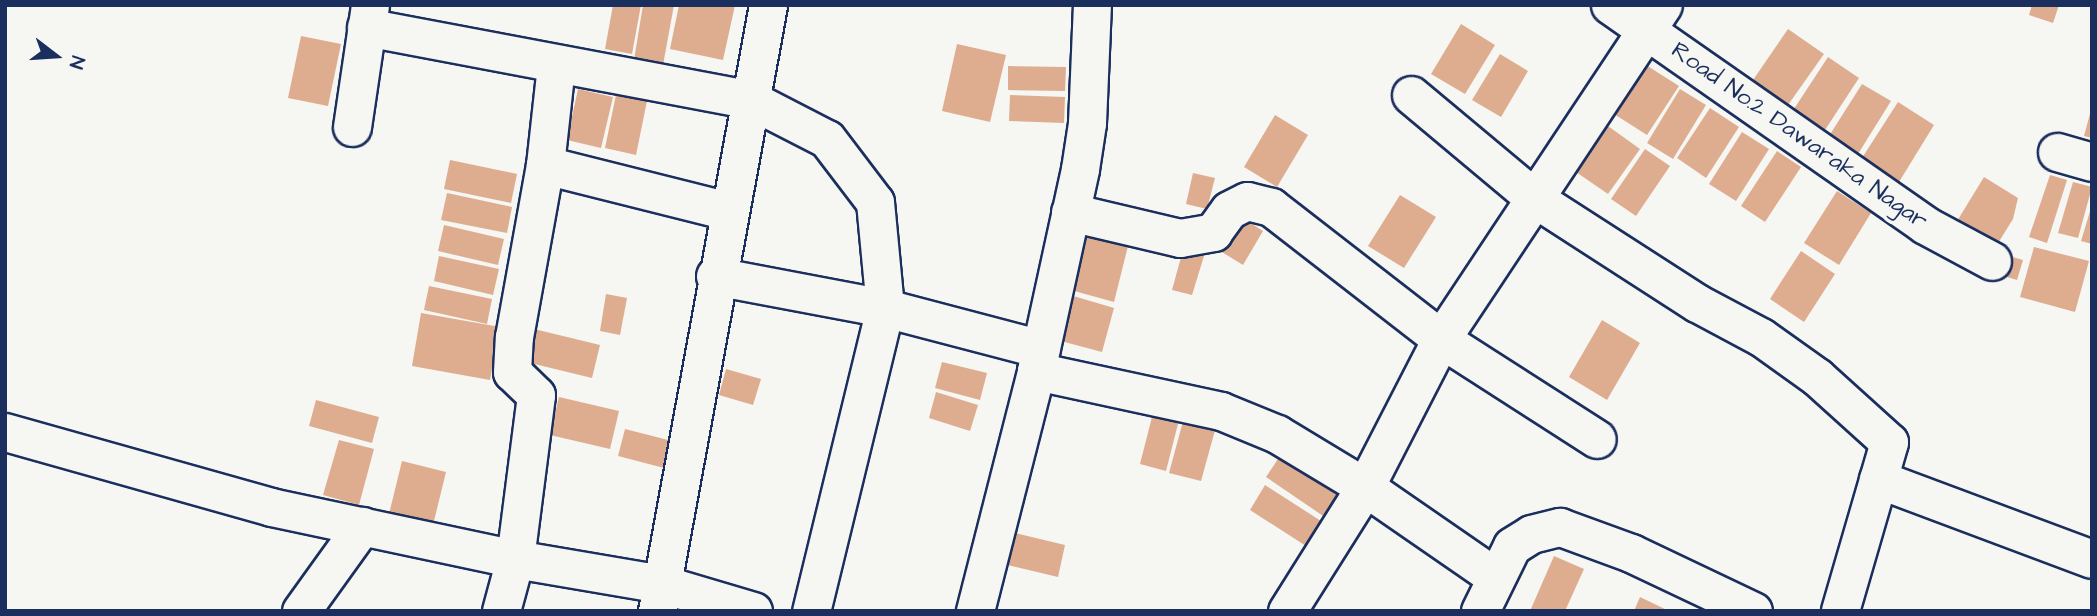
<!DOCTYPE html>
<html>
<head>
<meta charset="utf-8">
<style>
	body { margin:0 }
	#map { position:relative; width:2097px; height:616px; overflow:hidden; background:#f6f6f2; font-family:"Architects Daughter",sans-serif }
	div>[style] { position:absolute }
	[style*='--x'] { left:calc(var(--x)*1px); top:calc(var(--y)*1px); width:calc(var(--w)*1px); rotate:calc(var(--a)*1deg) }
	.building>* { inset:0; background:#dead90 }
	.roads { filter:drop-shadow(2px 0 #1b2f5e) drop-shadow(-2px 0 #1b2f5e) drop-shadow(0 2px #1b2f5e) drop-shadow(0 -2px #1b2f5e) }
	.minor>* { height:37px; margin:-18.5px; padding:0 18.5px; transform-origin:18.5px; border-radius:18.5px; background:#f6f6f2 }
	span { translate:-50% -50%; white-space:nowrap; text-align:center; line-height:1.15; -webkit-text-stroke:7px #f6f6f2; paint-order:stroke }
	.street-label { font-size:24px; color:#1b2f5e }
	.frame { position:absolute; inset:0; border:7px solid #1b2f5e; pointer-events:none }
	.north { position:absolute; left:21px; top:21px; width:70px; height:70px; -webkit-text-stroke:5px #f6f6f2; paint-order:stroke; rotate:107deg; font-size:19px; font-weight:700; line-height:28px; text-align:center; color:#1b2f5e }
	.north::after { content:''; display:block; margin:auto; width:24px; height:32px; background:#1b2f5e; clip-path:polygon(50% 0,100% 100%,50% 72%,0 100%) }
</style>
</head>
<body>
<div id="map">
	<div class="building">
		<div style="clip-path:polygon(613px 5px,641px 5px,632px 54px,605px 49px)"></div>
		<div style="clip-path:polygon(643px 5px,674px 5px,663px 65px,634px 60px)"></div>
		<div style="clip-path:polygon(679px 5px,735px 5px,723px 60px,670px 49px)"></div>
		<div style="clip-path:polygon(2032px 5px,2059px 5px,2053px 23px,2029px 15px)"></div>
		<div style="clip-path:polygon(1461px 24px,1495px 45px,1465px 94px,1431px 74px)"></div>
		<div style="clip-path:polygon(1788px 29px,1824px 54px,1788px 105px,1753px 80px)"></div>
		<div style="clip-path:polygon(301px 36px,341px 44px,328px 106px,288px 98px)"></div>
		<div style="clip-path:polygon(957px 44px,1006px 55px,990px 122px,942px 111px)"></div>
		<div style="clip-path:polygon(1500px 54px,1528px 71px,1501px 117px,1472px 100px)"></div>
		<div style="clip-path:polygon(1828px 57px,1859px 78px,1823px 133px,1792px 112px)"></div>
		<div style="clip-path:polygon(1646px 65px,1679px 86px,1647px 135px,1614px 114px)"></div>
		<div style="clip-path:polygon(1008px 66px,1066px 67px,1065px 91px,1008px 90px)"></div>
		<div style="clip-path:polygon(1862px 84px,1891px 101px,1858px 154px,1829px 136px)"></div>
		<div style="clip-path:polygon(578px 89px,613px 97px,601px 148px,567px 140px)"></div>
		<div style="clip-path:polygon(1680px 89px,1706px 105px,1673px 159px,1647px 143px)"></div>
		<div style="clip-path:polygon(617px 90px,648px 96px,636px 155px,605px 148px)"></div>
		<div style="clip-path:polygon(1010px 95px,1065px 97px,1064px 123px,1009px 121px)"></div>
		<div style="clip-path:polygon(1898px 102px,1934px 125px,1899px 182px,1862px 158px)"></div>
		<div style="clip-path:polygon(1710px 108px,1739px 127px,1706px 178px,1677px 158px)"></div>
		<div style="clip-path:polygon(2091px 110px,2092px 110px,2092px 138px,2084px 136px)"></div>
		<div style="clip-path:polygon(1275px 115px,1308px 135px,1277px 187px,1244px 167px)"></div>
		<div style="clip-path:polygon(1608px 126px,1640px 149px,1608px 194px,1576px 172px)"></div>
		<div style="clip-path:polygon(1742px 132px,1769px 149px,1736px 201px,1709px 184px)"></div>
		<div style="clip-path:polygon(1645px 149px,1670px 166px,1636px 216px,1611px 199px)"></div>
		<div style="clip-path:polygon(1777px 151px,1801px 167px,1765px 222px,1741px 206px)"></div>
		<div style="clip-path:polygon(450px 160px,517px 174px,511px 203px,444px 189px)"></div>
		<div style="clip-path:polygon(1193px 173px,1215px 178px,1207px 209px,1186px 204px)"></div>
		<div style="clip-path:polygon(2050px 175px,2067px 180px,2047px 243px,2029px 237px)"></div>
		<div style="clip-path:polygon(1984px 177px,2018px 198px,2013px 219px,1990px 256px,1951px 231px)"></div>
		<div style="clip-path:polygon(2073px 182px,2092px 187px,2078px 238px,2058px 233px)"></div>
		<div style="clip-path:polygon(1837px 191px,1871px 213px,1839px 265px,1804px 243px)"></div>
		<div style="clip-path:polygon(447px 193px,512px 207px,507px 233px,441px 220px)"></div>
		<div style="clip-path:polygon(1400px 195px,1436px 217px,1404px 268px,1368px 246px)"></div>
		<div style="clip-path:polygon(2091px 208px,2092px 208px,2092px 244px,2081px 241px)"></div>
		<div style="clip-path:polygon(1238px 215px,1263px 231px,1243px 265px,1217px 249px)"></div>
		<div style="clip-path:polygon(444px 225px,504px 239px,498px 265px,438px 251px)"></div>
		<div style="clip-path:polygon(1081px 234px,1128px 246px,1114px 302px,1067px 289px)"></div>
		<div style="clip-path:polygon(2034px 247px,2089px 261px,2075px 312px,2020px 297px)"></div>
		<div style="clip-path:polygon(1183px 250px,1204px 256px,1192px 295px,1172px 290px)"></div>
		<div style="clip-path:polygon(1801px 251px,1835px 274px,1804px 322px,1770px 299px)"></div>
		<div style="clip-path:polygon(2002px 254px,2023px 260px,2017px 280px,1997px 274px)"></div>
		<div style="clip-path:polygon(439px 256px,499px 269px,493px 295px,434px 281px)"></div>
		<div style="clip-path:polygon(429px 286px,492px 299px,487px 324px,424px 310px)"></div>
		<div style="clip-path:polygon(606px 294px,627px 298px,620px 335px,600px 331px)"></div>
		<div style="clip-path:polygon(1070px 295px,1114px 308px,1102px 352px,1057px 340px)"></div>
		<div style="clip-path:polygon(421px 313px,500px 327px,490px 380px,412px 366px)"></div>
		<div style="clip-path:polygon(1602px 320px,1640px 343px,1607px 400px,1569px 377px)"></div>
		<div style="clip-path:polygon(530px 328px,600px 345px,592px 378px,522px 361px)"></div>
		<div style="clip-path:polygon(942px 362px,987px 373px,980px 400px,935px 388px)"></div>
		<div style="clip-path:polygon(726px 369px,761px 379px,753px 405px,719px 395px)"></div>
		<div style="clip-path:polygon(936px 392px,978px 405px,970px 431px,929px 418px)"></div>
		<div style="clip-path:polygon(559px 397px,619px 411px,610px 449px,550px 435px)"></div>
		<div style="clip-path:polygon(316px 400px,379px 417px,372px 443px,309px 426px)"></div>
		<div style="clip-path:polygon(1154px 409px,1180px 416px,1166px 471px,1140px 464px)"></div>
		<div style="clip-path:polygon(1185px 414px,1217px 423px,1201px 481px,1169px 473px)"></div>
		<div style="clip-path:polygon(625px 429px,676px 442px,668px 469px,618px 456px)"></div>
		<div style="clip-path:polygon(339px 440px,374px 449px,359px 505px,323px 495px)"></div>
		<div style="clip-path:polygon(1284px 450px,1365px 487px,1329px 520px,1266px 477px)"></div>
		<div style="clip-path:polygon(402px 461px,446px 472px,433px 525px,389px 514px)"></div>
		<div style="clip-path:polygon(1265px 485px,1321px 521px,1306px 546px,1250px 510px)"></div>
		<div style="clip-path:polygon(1006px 531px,1065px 545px,1058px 577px,999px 563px)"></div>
		<div style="clip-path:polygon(1554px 556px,1584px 569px,1565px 611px,1530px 611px)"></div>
		<div style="clip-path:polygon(1640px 597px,1669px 611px,1634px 611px)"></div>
	</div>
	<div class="roads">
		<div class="minor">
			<div style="--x:1610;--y:5;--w:384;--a:34.9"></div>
			<div style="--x:1925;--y:225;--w:76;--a:28.2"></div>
			<div style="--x:366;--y:27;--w:392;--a:10.7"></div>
			<div style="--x:751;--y:100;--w:85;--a:27.2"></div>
			<div style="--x:827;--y:139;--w:79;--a:52.7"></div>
			<div style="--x:875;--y:202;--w:106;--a:84.6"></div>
			<div style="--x:885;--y:308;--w:312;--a:103.7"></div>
			<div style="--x:1411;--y:95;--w:160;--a:39.9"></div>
			<div style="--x:1534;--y:198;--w:194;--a:32.8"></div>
			<div style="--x:1697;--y:303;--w:72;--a:28"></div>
			<div style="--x:1761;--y:337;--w:69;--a:35.5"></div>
			<div style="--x:1817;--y:377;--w:97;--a:42.1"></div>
			<div style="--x:1889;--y:442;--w:176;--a:106.2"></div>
			<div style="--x:352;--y:127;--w:123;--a:-81.6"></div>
			<div style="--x:2057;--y:152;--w:36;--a:16"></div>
			<div style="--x:545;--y:165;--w:189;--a:14.1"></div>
			<div style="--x:1070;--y:212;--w:113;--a:13.3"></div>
			<div style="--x:1180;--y:238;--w:34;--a:-10"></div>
			<div style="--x:1213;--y:232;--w:27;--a:-54"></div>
			<div style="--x:1229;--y:210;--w:20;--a:-27"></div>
			<div style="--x:1247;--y:201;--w:25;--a:14"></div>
			<div style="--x:1271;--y:207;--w:215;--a:37.8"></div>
			<div style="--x:1441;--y:339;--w:185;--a:32.7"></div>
			<div style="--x:715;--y:276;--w:173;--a:10.7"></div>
			<div style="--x:885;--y:308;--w:161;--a:14.7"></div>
			<div style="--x:1036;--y:371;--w:189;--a:12.2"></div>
			<div style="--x:1221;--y:411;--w:61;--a:22.3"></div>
			<div style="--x:1277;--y:434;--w:103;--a:31.1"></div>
			<div style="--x:1365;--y:487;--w:157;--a:34.6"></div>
			<div style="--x:5;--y:432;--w:276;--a:15.7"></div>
			<div style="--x:271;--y:507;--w:249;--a:12"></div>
			<div style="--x:515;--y:559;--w:149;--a:9.7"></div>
			<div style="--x:662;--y:584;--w:95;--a:16.5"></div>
			<div style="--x:1878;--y:479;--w:228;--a:20.5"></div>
			<div style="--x:301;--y:611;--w:105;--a:-54.3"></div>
			<div style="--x:501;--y:611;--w:54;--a:-74.9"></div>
			<div style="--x:515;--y:559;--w:165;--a:-82.7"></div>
			<div style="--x:536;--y:395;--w:33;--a:-136"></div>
			<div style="--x:512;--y:372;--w:35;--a:-87"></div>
			<div style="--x:514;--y:337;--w:175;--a:-79.8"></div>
			<div style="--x:545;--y:165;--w:101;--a:-83.7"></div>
			<div style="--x:657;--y:611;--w:616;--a:-79.62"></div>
			<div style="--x:975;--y:611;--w:248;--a:-75.7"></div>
			<div style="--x:1036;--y:371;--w:207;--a:-77.7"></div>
			<div style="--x:1080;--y:169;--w:47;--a:-81.3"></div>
			<div style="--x:1087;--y:123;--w:118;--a:-87.6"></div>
			<div style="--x:1287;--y:611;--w:146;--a:-57.8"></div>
			<div style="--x:1365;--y:487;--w:166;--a:-62.8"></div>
			<div style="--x:1441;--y:339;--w:401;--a:-56.4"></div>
			<div style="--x:1480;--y:611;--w:72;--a:-63.8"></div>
			<div style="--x:1512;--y:546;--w:22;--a:-32"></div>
			<div style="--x:1531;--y:534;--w:30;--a:-14"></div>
			<div style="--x:1560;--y:527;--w:76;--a:20.1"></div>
			<div style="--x:1631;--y:553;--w:135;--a:25.4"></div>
		</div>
	</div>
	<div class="street-label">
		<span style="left:1799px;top:136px;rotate:35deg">Road No.2 Dawaraka Nagar</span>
	</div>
	<div class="frame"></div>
	<div class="north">N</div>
</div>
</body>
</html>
